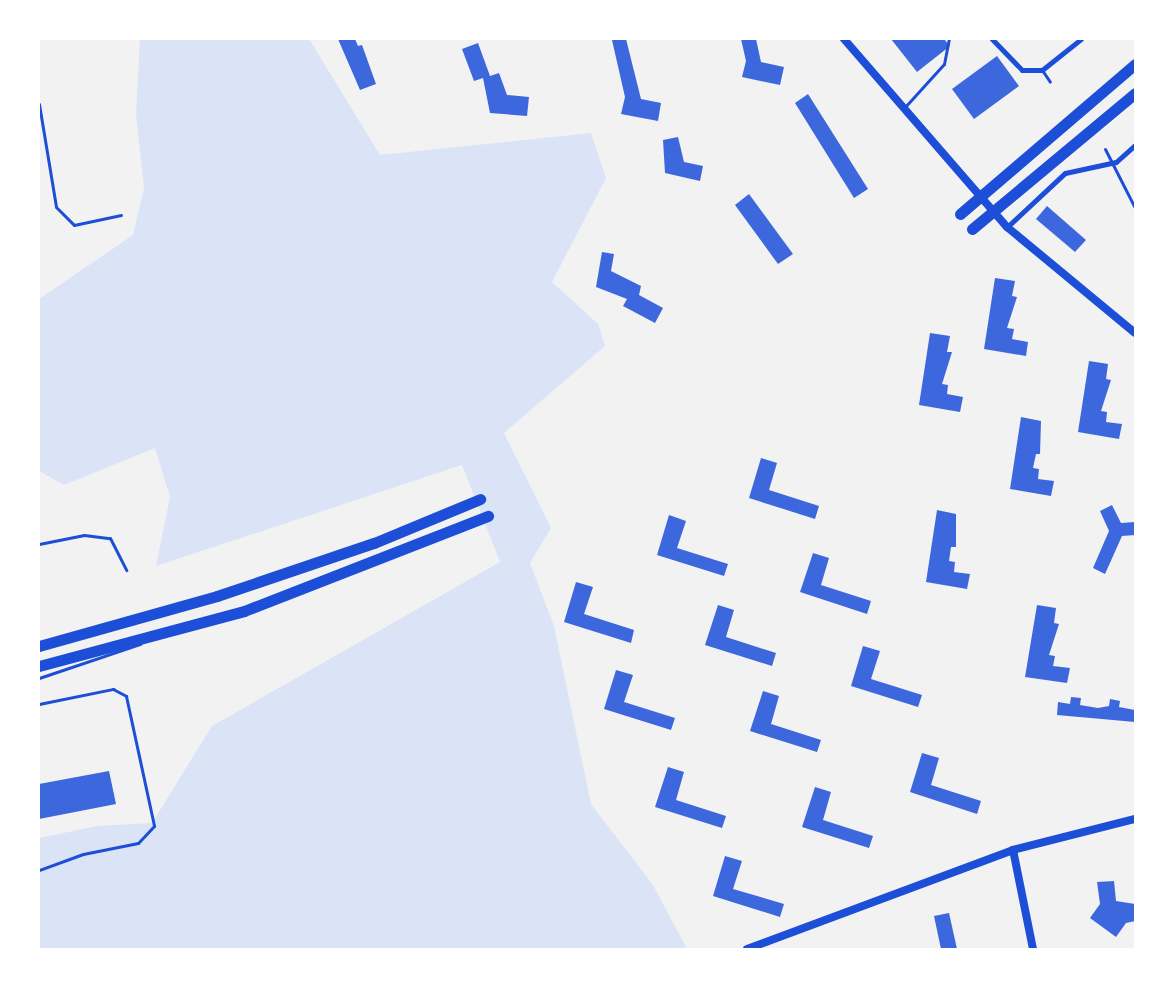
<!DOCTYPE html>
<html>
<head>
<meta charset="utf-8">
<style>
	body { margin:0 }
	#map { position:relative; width:1174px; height:988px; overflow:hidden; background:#f2f2f2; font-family:"DM Sans",sans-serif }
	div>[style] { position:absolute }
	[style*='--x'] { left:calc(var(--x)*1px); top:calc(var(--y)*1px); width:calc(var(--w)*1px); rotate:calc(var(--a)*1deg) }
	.green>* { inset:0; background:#dbe4f7 }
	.building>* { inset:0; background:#3d67dc }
	.service>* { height:3px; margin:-1.5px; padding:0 1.5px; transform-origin:1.5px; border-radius:1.5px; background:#1d4ed8 }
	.minor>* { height:5px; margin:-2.5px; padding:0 2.5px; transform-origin:2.5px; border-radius:2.5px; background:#1d4ed8 }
	.tertiary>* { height:8px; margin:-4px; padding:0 4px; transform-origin:4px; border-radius:4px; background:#1d4ed8 }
	.motorway>* { height:11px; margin:-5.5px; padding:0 5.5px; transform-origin:5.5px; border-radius:5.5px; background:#1d4ed8 }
	span { translate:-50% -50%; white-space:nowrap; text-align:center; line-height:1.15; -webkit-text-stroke:4.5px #fff; paint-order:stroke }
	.frame { position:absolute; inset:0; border:40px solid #fff; pointer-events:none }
</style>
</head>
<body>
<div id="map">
	<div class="green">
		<div style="clip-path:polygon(140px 39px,309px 39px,380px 155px,591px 133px,606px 178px,552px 282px,598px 324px,605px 346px,504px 433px,551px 528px,530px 563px,554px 626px,591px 804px,653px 885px,687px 949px,39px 949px,39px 838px,97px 826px,152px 823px,212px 726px,500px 562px,462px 465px,156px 566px,170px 497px,155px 448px,64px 485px,39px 471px,39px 299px,133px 235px,144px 188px,136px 114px)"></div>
	</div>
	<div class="building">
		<div style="clip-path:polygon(338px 39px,355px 39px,358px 46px,362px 45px,376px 84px,360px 90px)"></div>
		<div style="clip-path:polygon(620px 39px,626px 39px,641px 99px,661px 103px,658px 121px,621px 114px,625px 97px,612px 40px)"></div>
		<div style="clip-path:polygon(741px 39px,756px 39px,761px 62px,784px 67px,780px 85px,742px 77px,746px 61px)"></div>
		<div style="clip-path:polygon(891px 39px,944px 39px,950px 46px,917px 72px)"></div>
		<div style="clip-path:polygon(478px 43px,490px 76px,499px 73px,507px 95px,529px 97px,527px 116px,490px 113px,483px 78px,474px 81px,462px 49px)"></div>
		<div style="clip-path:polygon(997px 56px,1019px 86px,974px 119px,952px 89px)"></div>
		<div style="clip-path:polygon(808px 94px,868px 189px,854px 198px,795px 103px)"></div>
		<div style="clip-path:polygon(678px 137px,684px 162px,703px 166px,700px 181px,665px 173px,663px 140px)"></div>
		<div style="clip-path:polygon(749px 194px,793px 254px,778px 264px,735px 205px)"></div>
		<div style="clip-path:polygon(1047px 206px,1086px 240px,1075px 252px,1036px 219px)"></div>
		<div style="clip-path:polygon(602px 252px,614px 254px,611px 271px,641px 286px,639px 295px,663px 308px,655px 323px,623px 306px,627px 299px,596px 287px)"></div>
		<div style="clip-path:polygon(995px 278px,1015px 281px,1012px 296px,1017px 297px,1007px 328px,1014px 329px,1012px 339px,1028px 342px,1026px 356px,984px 349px)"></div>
		<div style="clip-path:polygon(930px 333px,950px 336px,947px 352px,952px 352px,942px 384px,948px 385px,947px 394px,963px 397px,960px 412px,919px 405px)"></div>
		<div style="clip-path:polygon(1089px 361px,1108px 364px,1106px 379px,1111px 380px,1101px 411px,1107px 412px,1106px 422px,1122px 424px,1119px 439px,1078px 432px)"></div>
		<div style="clip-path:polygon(1021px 417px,1041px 421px,1040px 454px,1036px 454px,1033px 468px,1039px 469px,1038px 479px,1054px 481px,1051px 496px,1010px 489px)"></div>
		<div style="clip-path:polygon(761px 458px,777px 463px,769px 490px,819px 506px,815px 519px,749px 498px)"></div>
		<div style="clip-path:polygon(1112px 505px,1121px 523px,1135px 522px,1135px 535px,1122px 536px,1105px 574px,1093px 568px,1109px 531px,1100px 511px)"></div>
		<div style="clip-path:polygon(937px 510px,956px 514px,956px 547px,951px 547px,949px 561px,955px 562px,954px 572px,970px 574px,967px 589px,926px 582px)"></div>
		<div style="clip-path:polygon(669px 515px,686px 521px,677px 548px,728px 564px,724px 576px,657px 555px)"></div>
		<div style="clip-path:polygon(813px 553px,829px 558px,821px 585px,871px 601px,867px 614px,800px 592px)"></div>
		<div style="clip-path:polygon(576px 582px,593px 587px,584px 614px,634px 630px,631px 643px,564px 622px)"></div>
		<div style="clip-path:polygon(718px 605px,734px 610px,726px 637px,776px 653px,772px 666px,705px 645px)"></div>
		<div style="clip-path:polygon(1037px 605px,1056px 608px,1054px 623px,1059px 624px,1049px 655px,1055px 656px,1053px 666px,1070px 668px,1067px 683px,1025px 677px)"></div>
		<div style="clip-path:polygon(863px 646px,880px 651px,871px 679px,922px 695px,918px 707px,851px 686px)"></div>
		<div style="clip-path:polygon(616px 670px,633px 675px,624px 702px,675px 718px,671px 730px,604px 709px)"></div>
		<div style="clip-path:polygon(763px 691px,779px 696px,771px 724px,821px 740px,817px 752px,750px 731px)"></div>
		<div style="clip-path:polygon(1071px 697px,1081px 698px,1080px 705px,1098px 708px,1109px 706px,1110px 699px,1120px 701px,1119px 707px,1135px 710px,1135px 722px,1057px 715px,1058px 702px,1070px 704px)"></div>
		<div style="clip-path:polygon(922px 753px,939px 758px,931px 785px,981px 801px,977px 814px,910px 792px)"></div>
		<div style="clip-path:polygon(668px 767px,684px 772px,676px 800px,726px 816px,722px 828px,655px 807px)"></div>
		<div style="clip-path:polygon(109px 771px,116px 804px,39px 819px,39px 784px)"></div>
		<div style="clip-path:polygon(815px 787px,831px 792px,823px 820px,873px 836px,869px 848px,802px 827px)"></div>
		<div style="clip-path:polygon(725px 856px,742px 861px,733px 889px,784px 904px,780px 917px,713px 896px)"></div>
		<div style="clip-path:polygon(1114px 881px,1116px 901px,1135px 904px,1135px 921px,1126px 923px,1116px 937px,1090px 918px,1100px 904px,1097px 882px)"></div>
		<div style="clip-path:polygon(949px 913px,957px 949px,941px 949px,934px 916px)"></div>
	</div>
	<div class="service">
		<div style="--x:1042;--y:70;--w:14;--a:56"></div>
		<div style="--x:39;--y:104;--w:104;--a:80.6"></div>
		<div style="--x:56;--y:207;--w:25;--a:45"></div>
		<div style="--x:74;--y:225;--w:48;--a:-12"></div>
		<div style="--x:904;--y:108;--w:59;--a:-47.7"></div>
		<div style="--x:944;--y:64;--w:25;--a:-79"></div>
		<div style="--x:1105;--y:149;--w:66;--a:63"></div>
		<div style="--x:39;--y:544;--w:46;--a:-11.3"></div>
		<div style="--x:84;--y:535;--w:26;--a:7"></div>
		<div style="--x:110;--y:538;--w:36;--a:63"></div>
		<div style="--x:39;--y:678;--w:107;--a:-18.6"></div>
		<div style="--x:39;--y:704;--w:76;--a:-11.5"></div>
		<div style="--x:113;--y:689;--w:15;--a:28"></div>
		<div style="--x:126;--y:696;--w:133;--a:77.8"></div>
		<div style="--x:154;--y:826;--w:23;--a:133"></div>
		<div style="--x:138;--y:843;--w:56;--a:168.7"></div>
		<div style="--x:83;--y:854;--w:47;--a:160"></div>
	</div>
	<div class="minor">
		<div style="--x:992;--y:39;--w:43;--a:45.9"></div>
		<div style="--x:1022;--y:70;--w:20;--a:0"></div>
		<div style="--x:1042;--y:70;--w:50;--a:-38.5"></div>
		<div style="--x:1007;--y:227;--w:79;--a:-43"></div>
		<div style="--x:1065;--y:173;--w:52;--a:-12.2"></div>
		<div style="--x:1116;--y:162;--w:25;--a:-42"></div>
	</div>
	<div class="tertiary">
		<div style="--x:844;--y:39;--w:249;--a:49.1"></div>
		<div style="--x:1007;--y:227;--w:166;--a:39.6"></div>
		<div style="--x:747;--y:949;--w:284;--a:-20.4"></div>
		<div style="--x:1033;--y:949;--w:101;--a:-101.4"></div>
		<div style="--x:1013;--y:850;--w:126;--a:-14.3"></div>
	</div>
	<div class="motorway">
		<div style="--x:960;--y:214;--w:230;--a:-40.6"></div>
		<div style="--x:972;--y:229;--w:212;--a:-39.8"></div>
		<div style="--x:39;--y:646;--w:185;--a:-15.7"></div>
		<div style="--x:217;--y:596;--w:166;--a:-18.7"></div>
		<div style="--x:374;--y:543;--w:115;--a:-22.5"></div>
		<div style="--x:39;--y:666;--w:212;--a:-15"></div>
		<div style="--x:244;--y:611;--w:262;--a:-21.3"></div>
	</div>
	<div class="frame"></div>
</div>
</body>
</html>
